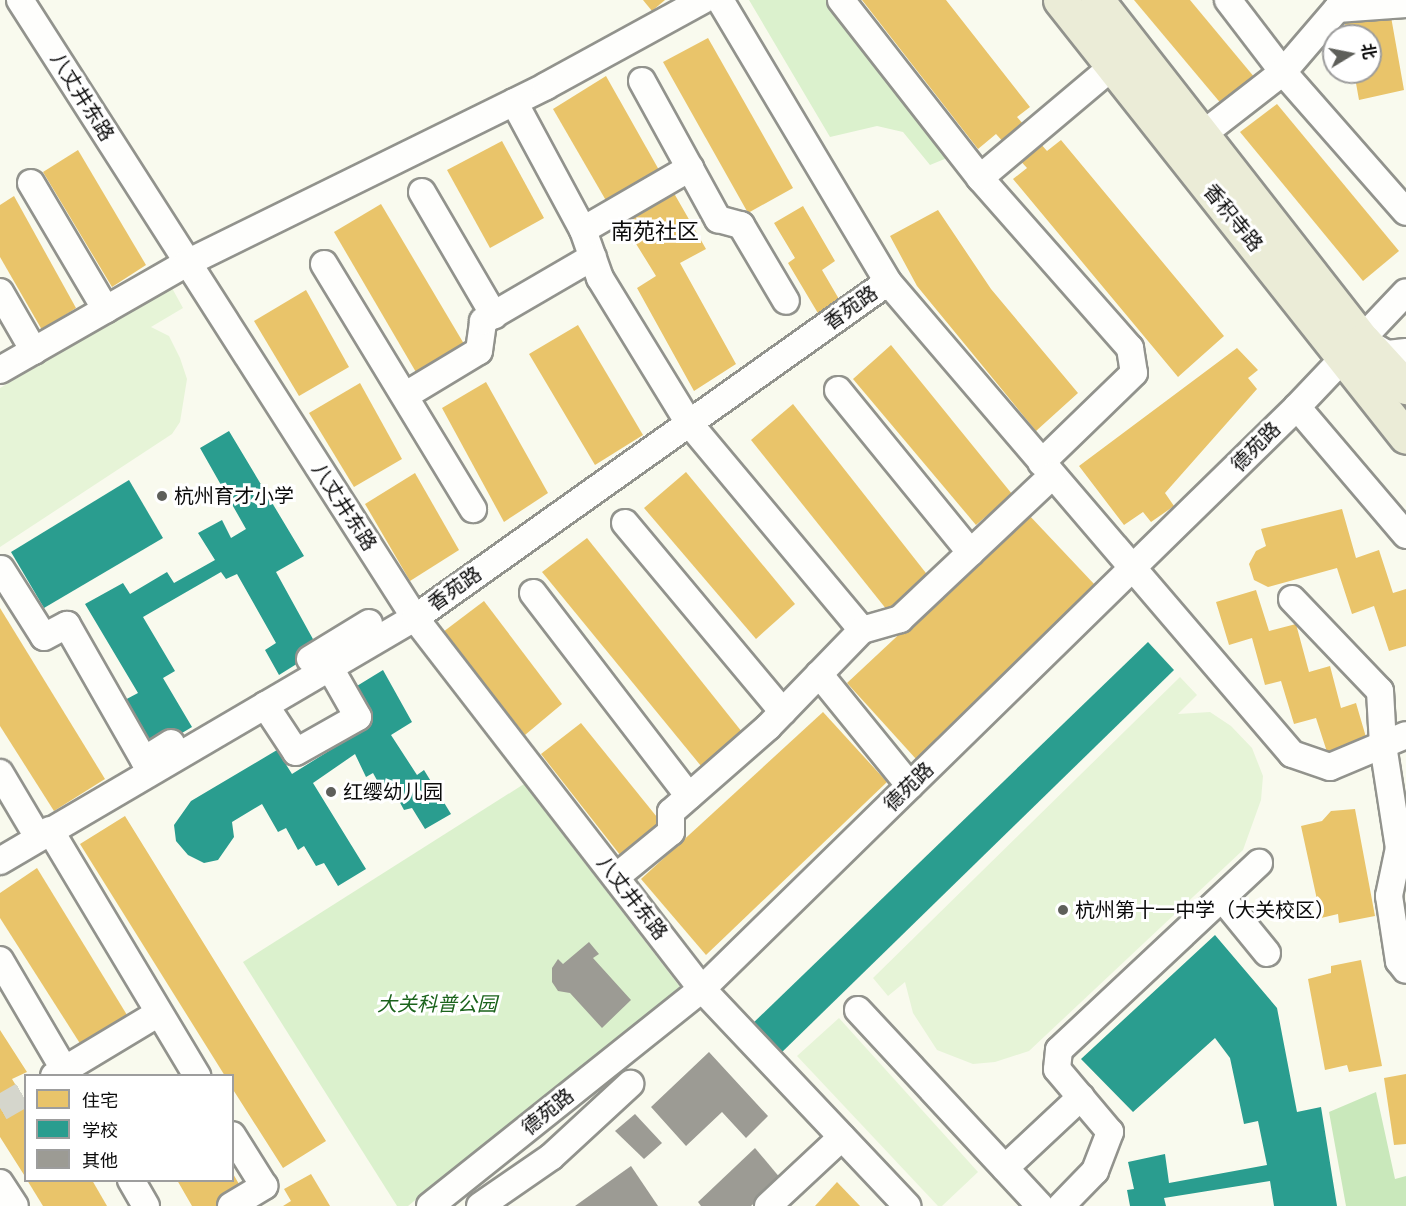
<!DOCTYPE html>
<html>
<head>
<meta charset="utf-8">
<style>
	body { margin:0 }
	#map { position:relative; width:1406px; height:1206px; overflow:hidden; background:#f9faee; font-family:"Crimson Pro","Noto Sans SC",serif }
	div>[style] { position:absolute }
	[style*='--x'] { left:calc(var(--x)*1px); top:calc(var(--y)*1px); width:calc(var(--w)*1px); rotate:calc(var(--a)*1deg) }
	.green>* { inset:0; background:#dbf1cd }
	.forest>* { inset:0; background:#c9e8bb }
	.pitch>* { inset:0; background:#e6f4d7 }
	.homes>* { inset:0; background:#e9c46a }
	.schools>* { inset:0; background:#2a9d8f }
	.building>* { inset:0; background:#9c9b94 }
	.minor-tunnel>* { height:26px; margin-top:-13px; transform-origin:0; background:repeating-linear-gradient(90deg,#d5d6cc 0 26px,transparent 0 39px) }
	.roads { filter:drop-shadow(2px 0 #92938d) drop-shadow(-2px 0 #92938d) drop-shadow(0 2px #92938d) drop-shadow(0 -2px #92938d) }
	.minor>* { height:26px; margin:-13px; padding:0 13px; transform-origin:13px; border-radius:13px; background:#fefefc }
	.major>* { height:33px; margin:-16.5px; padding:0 16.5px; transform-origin:16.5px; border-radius:16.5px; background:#ebecd7 }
	.dots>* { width:16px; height:16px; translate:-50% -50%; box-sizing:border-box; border:3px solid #fff; border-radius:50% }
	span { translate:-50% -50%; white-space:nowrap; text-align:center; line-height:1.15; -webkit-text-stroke:6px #fff; paint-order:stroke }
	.street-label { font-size:20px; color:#0b0b0b }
	.poi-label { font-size:20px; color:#0b0b0b }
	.left { translate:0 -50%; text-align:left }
	.park-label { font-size:20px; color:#1b631c; font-style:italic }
	.quarter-label { font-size:22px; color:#0b0b0b }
	.legend { position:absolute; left:24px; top:1074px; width:210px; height:108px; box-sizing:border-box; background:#fff; border:2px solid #9d9d9d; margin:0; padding:8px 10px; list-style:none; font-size:18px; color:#0b0b0b }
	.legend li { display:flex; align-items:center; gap:12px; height:30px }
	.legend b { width:30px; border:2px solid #9d9d9d }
	.north { position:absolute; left:1322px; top:24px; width:60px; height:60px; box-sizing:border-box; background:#fff; border:2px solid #9d9d9d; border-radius:50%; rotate:80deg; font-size:16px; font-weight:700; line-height:24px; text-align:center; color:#0b0b0b }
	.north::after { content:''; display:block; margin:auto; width:21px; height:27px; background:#5e5f5a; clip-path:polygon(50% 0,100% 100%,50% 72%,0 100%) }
</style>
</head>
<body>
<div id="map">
	<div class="green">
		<div style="clip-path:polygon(749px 0,828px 0,947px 158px,930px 165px,903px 132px,877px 126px,830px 137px)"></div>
		<div style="clip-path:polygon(524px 784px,680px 987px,408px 1206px,397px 1206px,243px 962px)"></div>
	</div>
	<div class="forest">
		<div style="clip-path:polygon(1376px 1092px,1395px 1179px,1406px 1176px,1406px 1206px,1346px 1206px,1329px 1112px)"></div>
	</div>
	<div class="pitch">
		<div style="clip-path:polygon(172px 288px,183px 308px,151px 327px,169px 336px,180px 358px,187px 379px,180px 422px,172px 434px,0 547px,0 388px)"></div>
		<div style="clip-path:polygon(1180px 677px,1197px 695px,1178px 714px,1210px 712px,1231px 726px,1252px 748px,1263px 776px,1261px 800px,1243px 850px,1029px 1051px,995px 1062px,973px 1064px,937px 1050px,913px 1013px,905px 982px,888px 996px,873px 978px)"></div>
		<div style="clip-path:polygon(839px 1018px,978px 1172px,942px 1206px,938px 1206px,797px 1056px)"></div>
	</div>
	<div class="homes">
		<div style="clip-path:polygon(643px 0,665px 0,652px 11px)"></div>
		<div style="clip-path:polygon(862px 0,946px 0,1030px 107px,1017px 117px,1047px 151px,1061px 140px,1224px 336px,1178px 377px,1013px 179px,1027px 168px,996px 134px,978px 149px)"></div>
		<div style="clip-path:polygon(1134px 0,1190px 0,1255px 78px,1223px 106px)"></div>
		<div style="clip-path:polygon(1390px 11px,1404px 90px,1359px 100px,1354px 72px,1370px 72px,1370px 36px,1347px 36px,1344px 19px)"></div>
		<div style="clip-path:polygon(708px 38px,793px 188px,748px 213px,663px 62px)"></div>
		<div style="clip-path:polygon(606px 76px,659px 170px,608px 204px,553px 109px)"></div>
		<div style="clip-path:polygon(1277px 104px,1399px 251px,1363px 281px,1240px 132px)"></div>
		<div style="clip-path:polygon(502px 141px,544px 218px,490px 248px,447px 170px)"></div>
		<div style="clip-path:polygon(78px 150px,146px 265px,112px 287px,43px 172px)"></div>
		<div style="clip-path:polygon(671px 188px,706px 249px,680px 263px,736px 364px,694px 391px,637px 288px,656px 276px,620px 218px)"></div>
		<div style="clip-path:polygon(14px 196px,76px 308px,42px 330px,0 257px,0 205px)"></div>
		<div style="clip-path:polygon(381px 204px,467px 349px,420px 379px,334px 232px)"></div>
		<div style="clip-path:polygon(803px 206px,835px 261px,822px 270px,843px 306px,822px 320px,788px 263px,795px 258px,774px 223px)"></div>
		<div style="clip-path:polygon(938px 210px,991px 289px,1078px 393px,1036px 431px,917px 286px,890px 236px)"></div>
		<div style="clip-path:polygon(306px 290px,349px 367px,299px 396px,254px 321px)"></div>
		<div style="clip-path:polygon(578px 325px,643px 435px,595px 465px,529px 354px)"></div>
		<div style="clip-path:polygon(891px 345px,1012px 494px,976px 525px,853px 379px)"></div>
		<div style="clip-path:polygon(1237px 348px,1258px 370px,1248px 378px,1257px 389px,1165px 493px,1174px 506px,1151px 522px,1143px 512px,1124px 525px,1079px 466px)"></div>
		<div style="clip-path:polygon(486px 382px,548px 493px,504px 522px,442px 408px)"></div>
		<div style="clip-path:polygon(360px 383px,402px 459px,354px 487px,309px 413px)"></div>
		<div style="clip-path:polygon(793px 404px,933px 582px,891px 615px,751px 440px)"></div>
		<div style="clip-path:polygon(686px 472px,795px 604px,756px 639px,644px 508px)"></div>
		<div style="clip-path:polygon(415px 473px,459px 550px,410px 581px,365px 504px)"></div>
		<div style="clip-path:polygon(1342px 509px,1356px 558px,1379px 550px,1393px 593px,1406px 589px,1406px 646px,1389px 651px,1374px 606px,1352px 614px,1337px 568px,1268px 587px,1254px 580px,1249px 564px,1256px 551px,1266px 546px,1261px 529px)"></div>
		<div style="clip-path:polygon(1028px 514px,1095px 585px,916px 759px,847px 683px)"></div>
		<div style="clip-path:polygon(587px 538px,750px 742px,710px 777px,542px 572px)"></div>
		<div style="clip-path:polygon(1256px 590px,1269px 631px,1296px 624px,1309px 672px,1330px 666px,1341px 708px,1356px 703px,1368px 744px,1328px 755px,1316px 718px,1294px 724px,1281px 681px,1265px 685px,1252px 638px,1229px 645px,1216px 602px)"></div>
		<div style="clip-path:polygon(484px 601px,562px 704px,525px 735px,443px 632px)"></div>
		<div style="clip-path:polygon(0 608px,105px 779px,54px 811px,0 726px)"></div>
		<div style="clip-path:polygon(823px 712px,887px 782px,706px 955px,641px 879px)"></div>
		<div style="clip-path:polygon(581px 723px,665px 827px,624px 860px,541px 754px)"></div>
		<div style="clip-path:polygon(1355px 809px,1375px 916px,1339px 923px,1338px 914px,1321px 918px,1301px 826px,1322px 821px,1331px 811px)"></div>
		<div style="clip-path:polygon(125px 816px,326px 1141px,283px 1168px,232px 1088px,232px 1076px,225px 1076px,80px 844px)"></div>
		<div style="clip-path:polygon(37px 868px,127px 1015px,81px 1045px,0 918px,0 893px)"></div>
		<div style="clip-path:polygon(1361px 960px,1382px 1066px,1349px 1072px,1347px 1065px,1325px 1070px,1308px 979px,1331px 973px,1331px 966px)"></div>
		<div style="clip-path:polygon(0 1030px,27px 1072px,12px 1079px,26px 1102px,26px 1178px,0 1137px)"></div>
		<div style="clip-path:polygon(1406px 1074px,1406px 1144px,1394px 1145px,1384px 1078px)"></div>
		<div style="clip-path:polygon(232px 1172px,243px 1191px,218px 1206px,192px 1206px,177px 1180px,232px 1180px)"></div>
		<div style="clip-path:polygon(311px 1174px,330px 1206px,283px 1206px,291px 1201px,284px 1189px)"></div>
		<div style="clip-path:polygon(27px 1180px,92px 1180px,107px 1206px,43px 1206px)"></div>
		<div style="clip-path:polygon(837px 1182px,860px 1206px,815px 1206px)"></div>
	</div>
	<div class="schools">
		<div style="clip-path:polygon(229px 431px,304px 556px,276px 572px,319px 650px,279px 675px,265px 650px,276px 643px,237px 574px,226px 579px,221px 572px,143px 617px,175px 671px,163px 678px,192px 727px,152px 751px,121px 702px,138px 693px,85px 604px,123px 583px,130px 594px,167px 572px,174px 583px,215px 560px,198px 533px,222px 520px,231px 538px,246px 529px,200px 448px)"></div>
		<div style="clip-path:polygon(129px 480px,163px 538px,44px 608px,11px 552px)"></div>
		<div style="clip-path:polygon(1148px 642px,1174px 670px,778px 1056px,750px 1026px)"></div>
		<div style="clip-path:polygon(383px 670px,412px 722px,391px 735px,417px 775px,424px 770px,451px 814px,425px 829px,412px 808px,404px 810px,392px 788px,384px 793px,373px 773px,366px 777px,355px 754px,313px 783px,366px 869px,338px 886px,324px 863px,316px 866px,304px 846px,298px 850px,286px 828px,278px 832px,262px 804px,232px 822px,234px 837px,218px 860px,204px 863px,188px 855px,176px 841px,174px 825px,191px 801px,277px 750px,292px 774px,372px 724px,352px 689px)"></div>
		<div style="clip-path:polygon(1215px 935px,1277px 1008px,1297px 1112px,1321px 1107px,1337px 1206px,1274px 1206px,1270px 1181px,1164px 1198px,1166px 1206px,1130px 1206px,1127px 1190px,1134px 1189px,1128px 1162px,1165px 1154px,1169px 1183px,1267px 1165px,1258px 1121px,1244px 1124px,1230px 1058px,1215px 1038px,1133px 1112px,1081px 1059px)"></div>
	</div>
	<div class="building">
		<div style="clip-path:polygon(589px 942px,599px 954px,593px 958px,631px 1000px,602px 1028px,570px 993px,558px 991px,552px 982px,552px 968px,558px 959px,563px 964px)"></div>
		<div style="clip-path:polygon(709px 1052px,768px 1116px,746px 1138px,722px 1112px,686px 1146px,651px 1107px)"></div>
		<div style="clip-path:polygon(635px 1114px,662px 1143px,644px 1159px,615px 1131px)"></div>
		<div style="clip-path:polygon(755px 1148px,781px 1179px,751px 1206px,701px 1206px,698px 1202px)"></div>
		<div style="clip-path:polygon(631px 1166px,658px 1206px,575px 1206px)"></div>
	</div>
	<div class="minor-tunnel">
		<div style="--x:0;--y:1108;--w:30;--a:-30"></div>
	</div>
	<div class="roads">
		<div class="minor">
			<div style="--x:20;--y:0;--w:733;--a:57.41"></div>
			<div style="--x:415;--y:618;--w:469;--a:52.3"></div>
			<div style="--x:702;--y:989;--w:299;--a:46.6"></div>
			<div style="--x:720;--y:0;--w:328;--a:59.2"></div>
			<div style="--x:888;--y:282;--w:621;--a:49.44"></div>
			<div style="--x:1292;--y:754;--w:40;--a:18.9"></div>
			<div style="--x:1330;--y:767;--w:82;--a:-22.8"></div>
			<div style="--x:841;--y:0;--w:226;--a:52"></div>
			<div style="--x:980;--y:178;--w:227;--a:48.6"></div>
			<div style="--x:1130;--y:348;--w:25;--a:81"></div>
			<div style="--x:1134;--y:373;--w:129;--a:135.9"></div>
			<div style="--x:1228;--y:0;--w:91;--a:52.6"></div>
			<div style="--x:1283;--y:72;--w:186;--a:48.7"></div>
			<div style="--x:642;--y:81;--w:158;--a:61.2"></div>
			<div style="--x:718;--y:219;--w:24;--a:15"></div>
			<div style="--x:741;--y:225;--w:88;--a:59.4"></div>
			<div style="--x:514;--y:102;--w:145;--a:61.7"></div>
			<div style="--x:583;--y:230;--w:51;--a:70.5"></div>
			<div style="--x:600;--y:278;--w:170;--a:58.5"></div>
			<div style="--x:689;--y:423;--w:270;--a:50.1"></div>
			<div style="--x:1203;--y:134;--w:101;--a:-37.8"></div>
			<div style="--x:1283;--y:72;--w:83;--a:-49.4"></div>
			<div style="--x:1337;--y:9;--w:69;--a:-4.1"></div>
			<div style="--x:980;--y:178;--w:172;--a:-40.1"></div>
			<div style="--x:31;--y:183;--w:147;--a:59.4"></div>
			<div style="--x:422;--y:192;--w:143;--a:59.7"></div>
			<div style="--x:583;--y:230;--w:124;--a:-30.1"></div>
			<div style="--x:324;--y:264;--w:287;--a:58.7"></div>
			<div style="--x:0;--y:292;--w:68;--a:60"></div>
			<div style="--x:1366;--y:342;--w:24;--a:30"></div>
			<div style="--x:1387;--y:354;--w:19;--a:-6"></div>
			<div style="--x:0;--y:370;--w:215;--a:-29.8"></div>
			<div style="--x:187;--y:263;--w:400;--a:-26.2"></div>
			<div style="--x:546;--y:86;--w:179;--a:-28.7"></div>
			<div style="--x:838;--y:390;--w:210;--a:50.8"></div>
			<div style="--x:406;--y:395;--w:85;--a:-31.1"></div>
			<div style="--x:479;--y:351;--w:30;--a:-82"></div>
			<div style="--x:483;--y:321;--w:127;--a:-30.2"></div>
			<div style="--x:1297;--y:407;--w:168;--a:49.6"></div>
			<div style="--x:625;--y:523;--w:246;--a:50.1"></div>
			<div style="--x:1;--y:569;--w:80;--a:57.7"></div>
			<div style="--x:44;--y:637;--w:26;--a:-28"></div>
			<div style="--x:67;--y:625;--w:155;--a:60.3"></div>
			<div style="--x:144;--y:760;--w:32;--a:-32"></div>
			<div style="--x:533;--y:593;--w:256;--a:52.5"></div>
			<div style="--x:1292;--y:599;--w:127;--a:46.3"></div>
			<div style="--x:1380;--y:691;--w:54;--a:86.8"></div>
			<div style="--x:1383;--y:745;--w:104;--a:81.2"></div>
			<div style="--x:1399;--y:848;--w:49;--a:101.8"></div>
			<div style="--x:1389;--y:896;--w:66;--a:81.3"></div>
			<div style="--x:1399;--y:961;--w:11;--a:52"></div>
			<div style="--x:310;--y:659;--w:69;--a:-31.4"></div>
			<div style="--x:819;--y:674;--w:144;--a:50.9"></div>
			<div style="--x:265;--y:705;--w:56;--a:56.6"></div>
			<div style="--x:296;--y:752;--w:71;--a:-29.4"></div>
			<div style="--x:358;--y:717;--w:56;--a:-119.7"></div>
			<div style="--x:0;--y:773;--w:74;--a:59.3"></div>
			<div style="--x:50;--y:830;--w:287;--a:59.1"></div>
			<div style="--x:0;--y:861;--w:481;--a:-30.4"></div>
			<div style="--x:415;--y:618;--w:580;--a:-35.39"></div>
			<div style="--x:616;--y:877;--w:71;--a:-39.3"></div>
			<div style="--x:671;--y:832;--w:20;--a:-90"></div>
			<div style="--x:671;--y:812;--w:129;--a:-41.2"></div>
			<div style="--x:768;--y:727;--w:135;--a:-45.9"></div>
			<div style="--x:862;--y:630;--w:40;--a:-16"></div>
			<div style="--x:900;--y:619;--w:209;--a:-43.3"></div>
			<div style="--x:1222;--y:898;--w:71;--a:50.7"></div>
			<div style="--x:0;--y:960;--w:134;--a:59.6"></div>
			<div style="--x:858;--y:1010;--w:267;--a:47.1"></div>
			<div style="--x:54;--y:1076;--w:122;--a:-31"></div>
			<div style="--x:1005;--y:1168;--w:104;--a:-43.1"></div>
			<div style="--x:131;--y:1180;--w:30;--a:60"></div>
			<div style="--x:0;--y:1183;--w:27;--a:57"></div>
			<div style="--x:231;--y:1206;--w:39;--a:-31"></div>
			<div style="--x:264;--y:1186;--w:60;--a:-122.1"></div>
			<div style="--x:430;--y:1206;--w:348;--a:-38.6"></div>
			<div style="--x:702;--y:989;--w:832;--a:-44.37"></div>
			<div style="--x:1297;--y:407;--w:158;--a:-46.5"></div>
			<div style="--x:480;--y:1206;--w:86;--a:-34.6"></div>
			<div style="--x:551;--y:1157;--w:108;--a:-42.7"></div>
			<div style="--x:768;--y:1206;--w:101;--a:-43"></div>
			<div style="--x:1061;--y:1206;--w:49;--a:-45.8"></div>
			<div style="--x:1095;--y:1171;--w:42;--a:-69"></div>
			<div style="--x:1110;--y:1132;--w:82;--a:-130.1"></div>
			<div style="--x:1057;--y:1069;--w:19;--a:-84"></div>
			<div style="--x:1059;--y:1050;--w:274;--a:-43.1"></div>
		</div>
		<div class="major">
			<div style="--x:1060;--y:0;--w:557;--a:51.63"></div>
			<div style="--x:1097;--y:0;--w:432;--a:52"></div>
			<div style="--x:1363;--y:340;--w:64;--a:47.5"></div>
		</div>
	</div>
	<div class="dots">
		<div style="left:162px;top:496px;background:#5e5f5a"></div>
		<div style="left:331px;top:792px;background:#5e5f5a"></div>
		<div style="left:1063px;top:910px;background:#5e5f5a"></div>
	</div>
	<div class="street-label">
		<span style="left:82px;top:97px;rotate:58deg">八丈井东路</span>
		<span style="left:1233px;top:218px;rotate:51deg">香积寺路</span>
		<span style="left:851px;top:308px;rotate:-35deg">香苑路</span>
		<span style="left:1256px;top:447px;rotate:-45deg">德苑路</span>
		<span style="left:344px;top:507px;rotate:57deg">八丈井东路</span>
		<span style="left:455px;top:589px;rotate:-35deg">香苑路</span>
		<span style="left:909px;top:787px;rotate:-44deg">德苑路</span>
		<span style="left:632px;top:898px;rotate:52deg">八丈井东路</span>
		<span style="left:548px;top:1112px;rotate:-39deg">德苑路</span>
	</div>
	<div class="poi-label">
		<span class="left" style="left:174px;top:496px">杭州育才小学</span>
		<span class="left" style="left:343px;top:792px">红缨幼儿园</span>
		<span class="left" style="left:1075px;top:910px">杭州第十一中学（大关校区）</span>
	</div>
	<div class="park-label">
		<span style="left:437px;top:1004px">大关科普公园</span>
	</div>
	<div class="quarter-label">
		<span style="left:655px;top:232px">南苑社区</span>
	</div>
	<ul class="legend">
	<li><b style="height:16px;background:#e9c46a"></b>住宅</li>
	<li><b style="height:16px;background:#2a9d8f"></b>学校</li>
	<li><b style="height:16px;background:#9c9b94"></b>其他</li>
	</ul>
	<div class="north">北</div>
</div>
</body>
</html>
